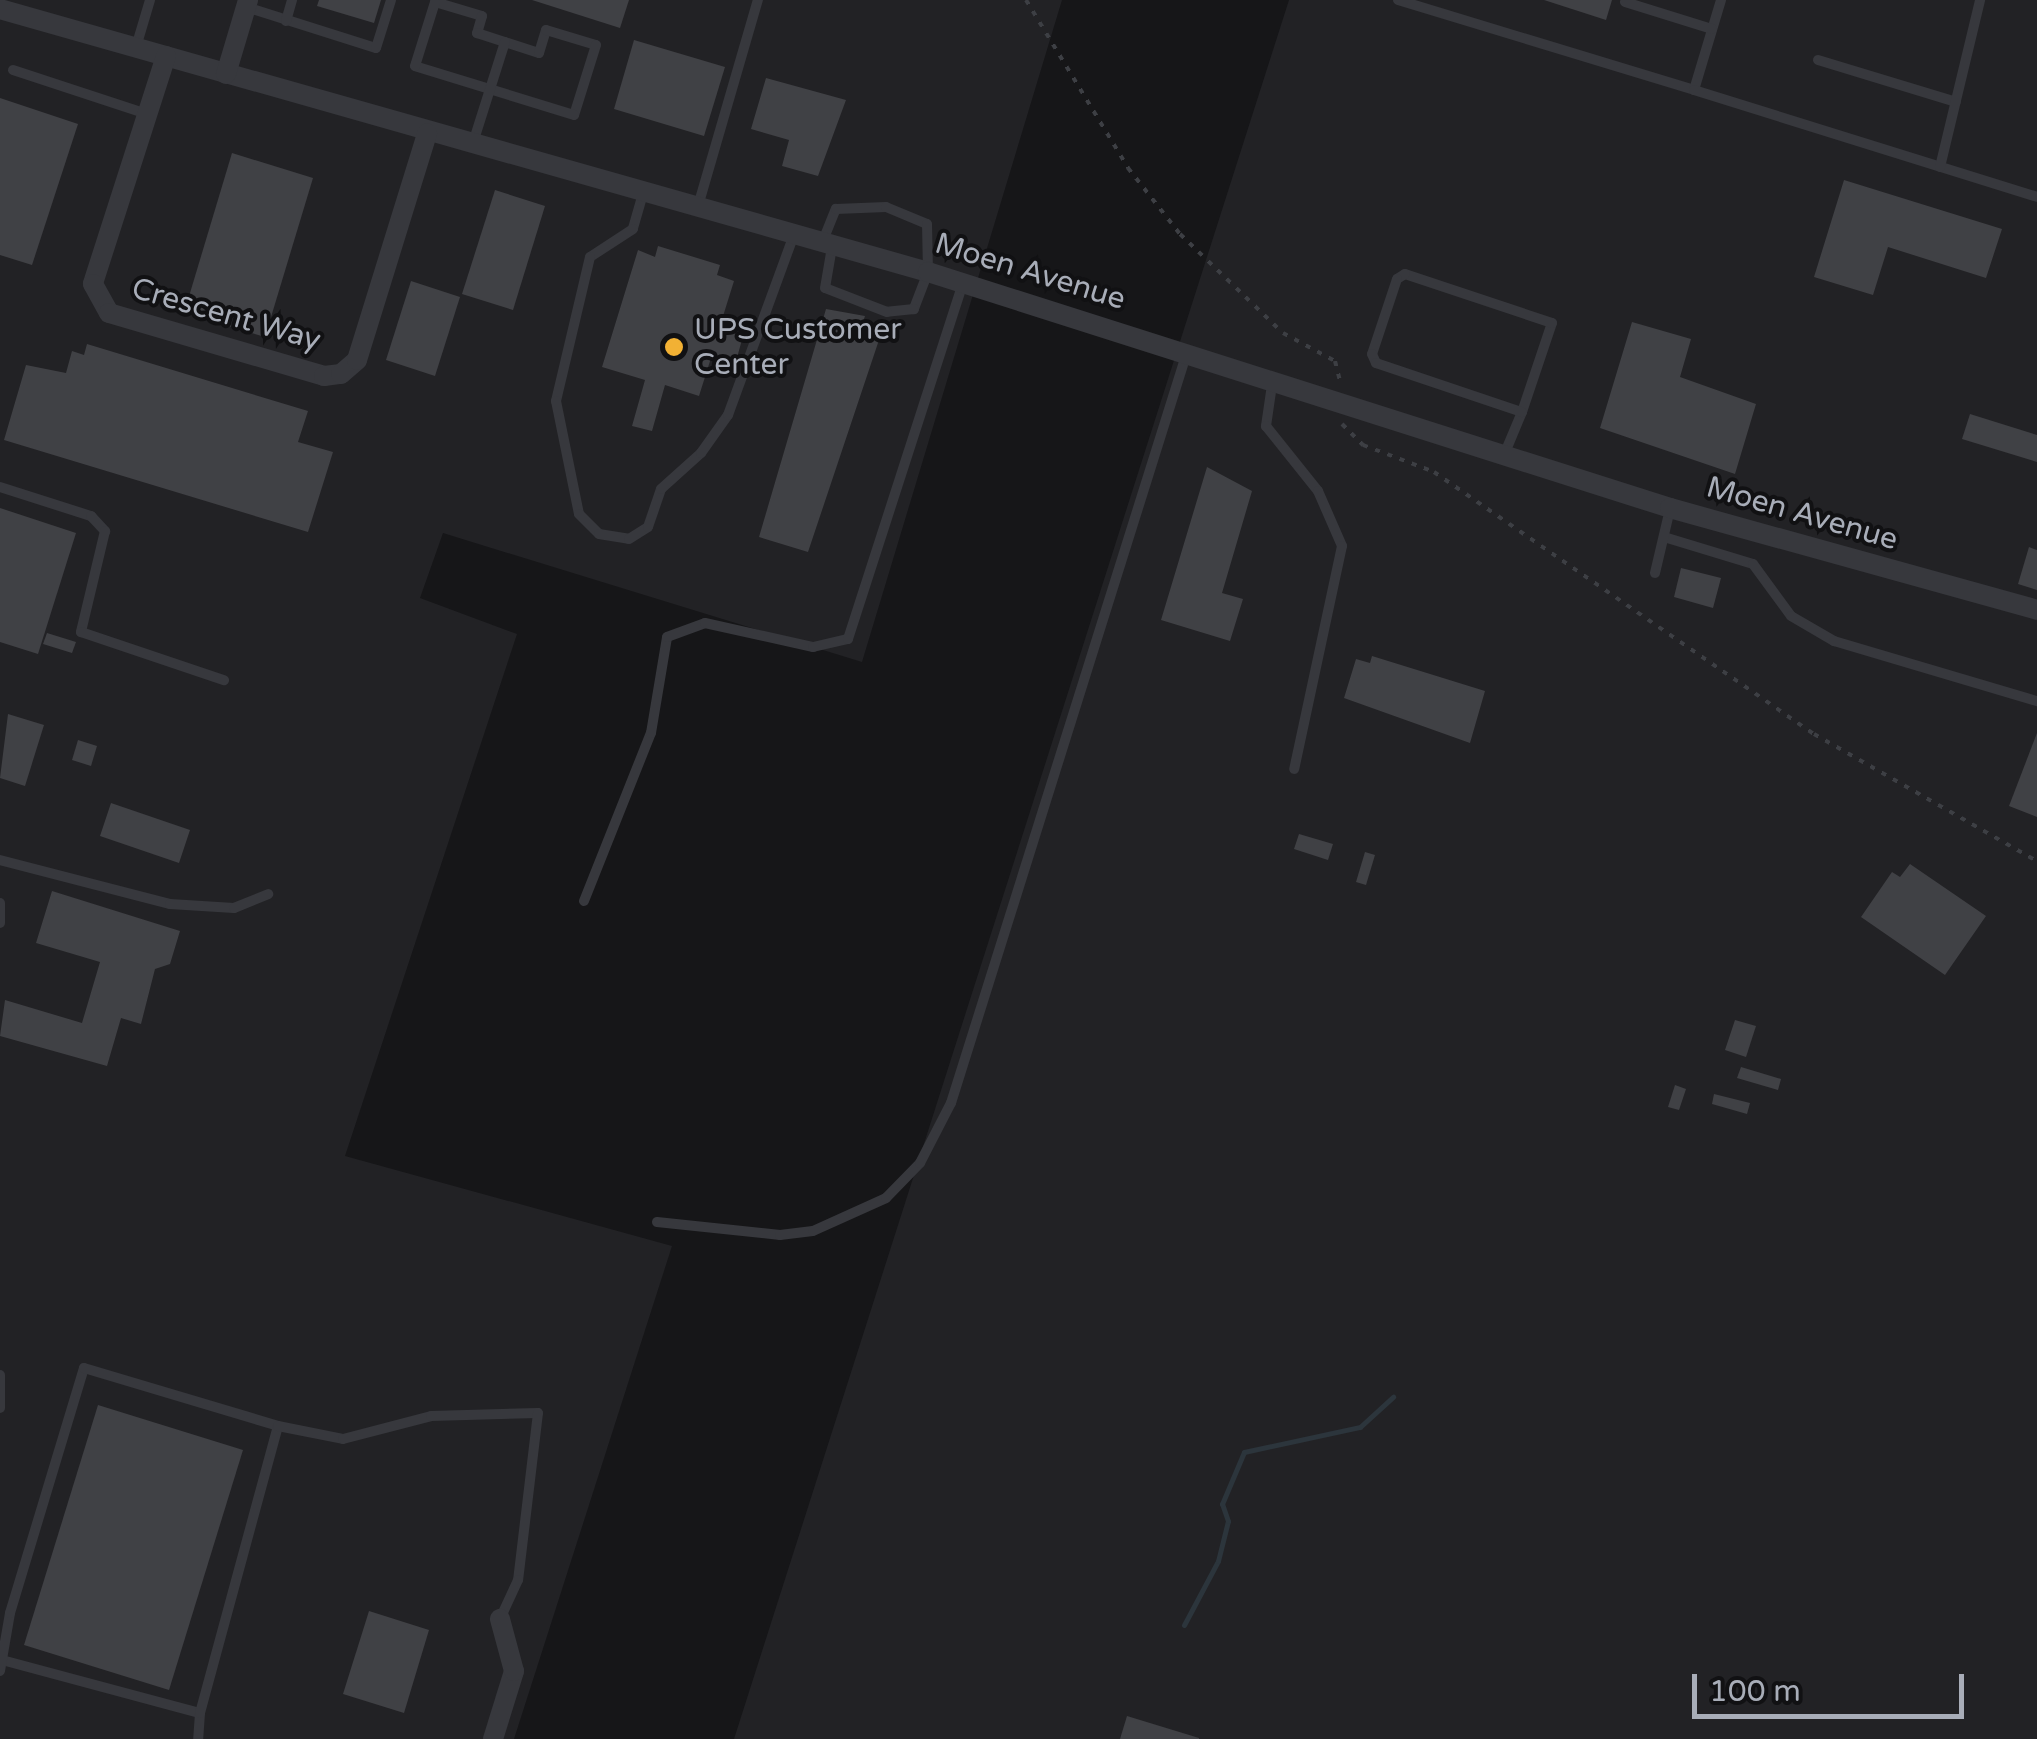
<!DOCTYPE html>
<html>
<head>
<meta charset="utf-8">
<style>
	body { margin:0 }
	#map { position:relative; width:2037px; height:1739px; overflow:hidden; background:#161618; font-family:"Varela Round",sans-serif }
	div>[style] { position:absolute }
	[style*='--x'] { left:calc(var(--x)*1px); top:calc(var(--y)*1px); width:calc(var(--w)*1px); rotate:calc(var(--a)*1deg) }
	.built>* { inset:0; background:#222225 }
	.stream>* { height:5px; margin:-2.5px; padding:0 2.5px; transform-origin:2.5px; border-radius:2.5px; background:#2c353c }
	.building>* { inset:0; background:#404145 }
	.path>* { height:4px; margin-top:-2px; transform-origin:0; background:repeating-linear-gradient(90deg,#3d3f44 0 5px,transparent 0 13px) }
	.service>* { height:10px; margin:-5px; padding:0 5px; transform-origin:5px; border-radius:5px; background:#37383d }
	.minor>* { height:20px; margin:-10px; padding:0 10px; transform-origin:10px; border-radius:10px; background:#37383d }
	.dots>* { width:28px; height:28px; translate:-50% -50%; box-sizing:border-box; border:5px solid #111113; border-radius:50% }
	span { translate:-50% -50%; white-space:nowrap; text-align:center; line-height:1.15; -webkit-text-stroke:8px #111113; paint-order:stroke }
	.street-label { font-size:30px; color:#a8adb8 }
	.poi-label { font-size:30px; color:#a8adb8 }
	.left { translate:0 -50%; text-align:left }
	.scale { position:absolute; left:1692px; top:1674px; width:272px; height:45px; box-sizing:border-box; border:5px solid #a8adb8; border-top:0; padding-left:12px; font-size:30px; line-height:35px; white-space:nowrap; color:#a8adb8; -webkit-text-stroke:8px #111113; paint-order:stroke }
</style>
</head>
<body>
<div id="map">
	<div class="built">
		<div style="clip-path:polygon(0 0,1062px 0,862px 662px,443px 533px,420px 598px,517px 634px,345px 1156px,672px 1246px,514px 1739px,0 1739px)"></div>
		<div style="clip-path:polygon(1289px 0,2037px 0,2037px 1739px,734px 1739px)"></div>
	</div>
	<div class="stream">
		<div style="--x:1184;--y:1625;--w:72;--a:-62"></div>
		<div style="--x:1218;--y:1561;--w:41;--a:-76"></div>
		<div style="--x:1228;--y:1521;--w:18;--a:-109"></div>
		<div style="--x:1222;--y:1504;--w:56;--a:-67.1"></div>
		<div style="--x:1244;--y:1452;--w:119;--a:-12.2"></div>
		<div style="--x:1360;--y:1427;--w:45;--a:-42.3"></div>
	</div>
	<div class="building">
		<div style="clip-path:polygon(319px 0,381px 0,374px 23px,317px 6px)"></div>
		<div style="clip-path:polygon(532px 0,629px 0,620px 28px)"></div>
		<div style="clip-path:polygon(1544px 0,1612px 0,1606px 20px)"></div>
		<div style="clip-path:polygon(634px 40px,725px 67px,704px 136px,614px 109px)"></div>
		<div style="clip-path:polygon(766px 78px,846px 100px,818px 176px,782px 166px,789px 140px,751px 129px)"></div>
		<div style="clip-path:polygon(0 98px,78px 124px,32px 265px,0 255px)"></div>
		<div style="clip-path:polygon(232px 153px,313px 178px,265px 337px,184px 313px)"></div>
		<div style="clip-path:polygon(1844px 180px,2002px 229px,1986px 278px,1888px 247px,1873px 295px,1814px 277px)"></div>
		<div style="clip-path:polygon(495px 190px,545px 206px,513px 310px,462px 294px)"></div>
		<div style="clip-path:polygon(658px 246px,720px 265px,717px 275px,734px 281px,719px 329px,743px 336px,735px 365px,711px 358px,699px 396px,665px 385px,652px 431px,632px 426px,645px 380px,602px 367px,638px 250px,655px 257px)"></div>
		<div style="clip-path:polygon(411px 281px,460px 297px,435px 376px,386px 360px)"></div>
		<div style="clip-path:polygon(826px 309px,865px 316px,863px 322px,883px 328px,808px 552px,759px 537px)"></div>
		<div style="clip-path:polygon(1632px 322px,1691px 339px,1680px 377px,1756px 404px,1735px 474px,1600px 428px)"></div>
		<div style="clip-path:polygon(87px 344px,308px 411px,298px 442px,333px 452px,308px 532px,4px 440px,26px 365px,66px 373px,72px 351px,84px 355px)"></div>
		<div style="clip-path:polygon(1970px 414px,2037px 435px,2037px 462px,1962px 439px)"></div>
		<div style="clip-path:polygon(1207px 467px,1252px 491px,1222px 593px,1243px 599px,1230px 641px,1161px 620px)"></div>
		<div style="clip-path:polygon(0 508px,76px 533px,38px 654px,0 642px)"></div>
		<div style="clip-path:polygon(2029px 547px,2037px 550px,2037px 590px,2018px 584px)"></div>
		<div style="clip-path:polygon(1681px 568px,1721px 578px,1713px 608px,1674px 597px)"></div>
		<div style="clip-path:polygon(47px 633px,76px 642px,72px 653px,43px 644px)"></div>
		<div style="clip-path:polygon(1372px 656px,1485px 691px,1470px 743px,1344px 698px,1356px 659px,1370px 663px)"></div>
		<div style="clip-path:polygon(8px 714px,44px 725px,25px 786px,0 778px)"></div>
		<div style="clip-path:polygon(2037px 733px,2037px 817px,2009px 806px)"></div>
		<div style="clip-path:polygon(78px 740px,97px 746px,91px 766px,72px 760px)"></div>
		<div style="clip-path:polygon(111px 803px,190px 830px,179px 863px,100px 836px)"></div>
		<div style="clip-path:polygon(1299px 834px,1333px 844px,1328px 860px,1294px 849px)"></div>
		<div style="clip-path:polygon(1365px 852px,1375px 855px,1366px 885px,1356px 882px)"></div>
		<div style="clip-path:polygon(1910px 864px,1986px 916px,1945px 975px,1861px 917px,1892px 872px,1900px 877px)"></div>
		<div style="clip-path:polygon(52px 891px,180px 931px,170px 964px,155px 969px,141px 1024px,121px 1018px,107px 1066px,0 1036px,5px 1000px,82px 1023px,100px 962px,36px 943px)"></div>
		<div style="clip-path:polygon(1735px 1020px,1756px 1026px,1746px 1057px,1725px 1050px)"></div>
		<div style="clip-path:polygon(1741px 1067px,1781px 1079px,1778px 1090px,1737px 1078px)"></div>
		<div style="clip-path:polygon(1675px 1085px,1686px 1089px,1679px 1110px,1668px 1107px)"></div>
		<div style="clip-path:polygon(1714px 1094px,1750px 1103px,1747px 1114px,1712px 1104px)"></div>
		<div style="clip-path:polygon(98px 1405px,243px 1450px,169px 1690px,24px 1645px)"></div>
		<div style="clip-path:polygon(369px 1611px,429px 1630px,404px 1713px,343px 1694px)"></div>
		<div style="clip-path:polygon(1127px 1716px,1199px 1738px,1199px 1739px,1120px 1739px)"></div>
	</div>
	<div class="path">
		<div style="--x:1026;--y:0;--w:197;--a:58.7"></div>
		<div style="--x:1128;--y:168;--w:84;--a:51.8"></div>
		<div style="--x:1180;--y:234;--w:143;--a:43.9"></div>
		<div style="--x:1283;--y:333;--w:59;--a:28.3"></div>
		<div style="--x:1335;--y:361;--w:25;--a:76"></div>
		<div style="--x:1342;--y:424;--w:30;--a:45"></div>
		<div style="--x:1363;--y:445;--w:76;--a:20.8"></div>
		<div style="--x:1434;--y:472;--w:462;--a:34.6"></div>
		<div style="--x:1814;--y:734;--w:257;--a:29.7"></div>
	</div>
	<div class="service">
		<div style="--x:1398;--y:0;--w:309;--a:16.9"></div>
		<div style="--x:1721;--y:0;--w:94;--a:106.7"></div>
		<div style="--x:1694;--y:90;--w:359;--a:17.3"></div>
		<div style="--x:435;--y:2;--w:49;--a:16.6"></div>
		<div style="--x:482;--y:16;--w:18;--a:106"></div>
		<div style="--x:477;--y:33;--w:65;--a:17.9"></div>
		<div style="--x:539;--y:53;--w:24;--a:-73"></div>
		<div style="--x:546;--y:30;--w:52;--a:16.7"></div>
		<div style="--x:596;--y:45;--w:73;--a:107.4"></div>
		<div style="--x:574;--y:115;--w:166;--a:-162.9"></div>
		<div style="--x:415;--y:66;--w:67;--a:-72.6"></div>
		<div style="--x:1625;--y:2;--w:91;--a:17.2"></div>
		<div style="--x:246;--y:7;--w:136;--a:17.5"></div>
		<div style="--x:376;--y:48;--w:50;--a:-72.6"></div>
		<div style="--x:286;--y:21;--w:22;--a:-74"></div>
		<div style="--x:136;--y:47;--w:49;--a:-73.4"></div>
		<div style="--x:1818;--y:60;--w:144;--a:16.9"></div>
		<div style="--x:13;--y:70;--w:141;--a:18.2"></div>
		<div style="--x:472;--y:146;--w:109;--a:-72.4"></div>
		<div style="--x:1940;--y:167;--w:172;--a:-76.5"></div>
		<div style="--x:642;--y:197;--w:33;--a:106"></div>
		<div style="--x:633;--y:229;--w:51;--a:146.9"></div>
		<div style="--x:590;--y:257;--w:148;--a:103.3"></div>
		<div style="--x:556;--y:401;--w:115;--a:78.5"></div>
		<div style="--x:579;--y:514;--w:28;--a:45"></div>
		<div style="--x:599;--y:534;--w:30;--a:9"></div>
		<div style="--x:629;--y:539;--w:22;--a:-32"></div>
		<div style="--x:648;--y:527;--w:40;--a:-71.1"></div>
		<div style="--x:661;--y:489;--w:54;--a:-42"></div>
		<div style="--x:701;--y:453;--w:47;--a:-54.6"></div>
		<div style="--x:728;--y:415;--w:189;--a:-69.9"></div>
		<div style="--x:698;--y:206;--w:215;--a:-73.8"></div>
		<div style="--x:822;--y:243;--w:37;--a:-68"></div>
		<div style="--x:836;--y:209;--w:50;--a:-2.3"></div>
		<div style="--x:886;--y:207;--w:44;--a:22.5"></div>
		<div style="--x:927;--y:224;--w:48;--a:88.8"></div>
		<div style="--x:928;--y:272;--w:40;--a:111"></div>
		<div style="--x:914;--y:309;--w:27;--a:174"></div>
		<div style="--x:887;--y:312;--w:66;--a:-158.8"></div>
		<div style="--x:825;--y:288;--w:42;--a:-80.3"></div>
		<div style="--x:1273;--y:378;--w:49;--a:98.3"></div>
		<div style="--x:1266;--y:426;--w:83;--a:51.3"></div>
		<div style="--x:1318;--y:491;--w:60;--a:66.4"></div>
		<div style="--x:1342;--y:546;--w:228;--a:102.1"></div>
		<div style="--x:1504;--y:455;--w:47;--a:-67.3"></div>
		<div style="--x:1522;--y:412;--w:94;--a:-71.4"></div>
		<div style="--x:1552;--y:323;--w:155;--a:-161.6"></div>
		<div style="--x:1405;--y:274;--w:9;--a:148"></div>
		<div style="--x:1397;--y:279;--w:79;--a:108.4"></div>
		<div style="--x:1372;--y:354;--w:10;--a:66"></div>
		<div style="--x:1376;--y:363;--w:154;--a:18.6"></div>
		<div style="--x:0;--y:487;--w:96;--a:17.7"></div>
		<div style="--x:91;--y:516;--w:21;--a:47"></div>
		<div style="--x:105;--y:531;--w:104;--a:103.4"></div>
		<div style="--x:81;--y:632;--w:151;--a:18.6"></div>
		<div style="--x:1664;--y:537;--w:93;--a:16.9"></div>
		<div style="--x:1753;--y:564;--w:64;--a:53.8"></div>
		<div style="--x:1791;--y:616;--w:50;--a:30.2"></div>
		<div style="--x:1834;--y:641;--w:212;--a:16.5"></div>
		<div style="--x:1655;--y:573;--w:66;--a:-76.8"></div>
		<div style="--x:0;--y:860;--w:176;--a:14.5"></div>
		<div style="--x:170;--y:904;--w:64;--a:3.6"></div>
		<div style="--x:234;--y:908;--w:37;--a:-22"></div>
		<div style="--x:584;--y:901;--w:181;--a:-68.3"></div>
		<div style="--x:651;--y:733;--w:97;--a:-80.5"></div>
		<div style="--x:667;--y:637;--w:40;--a:-20.2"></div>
		<div style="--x:705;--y:623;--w:111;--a:12.5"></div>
		<div style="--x:813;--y:647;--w:36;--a:-13"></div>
		<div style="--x:848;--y:639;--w:374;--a:-72.1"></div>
		<div style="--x:0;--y:903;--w:20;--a:90"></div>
		<div style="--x:657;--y:1222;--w:124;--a:6"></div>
		<div style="--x:780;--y:1235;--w:33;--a:-7"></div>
		<div style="--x:813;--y:1231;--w:80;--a:-24.3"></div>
		<div style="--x:886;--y:1198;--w:49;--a:-45.8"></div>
		<div style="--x:920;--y:1163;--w:68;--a:-62.7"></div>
		<div style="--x:951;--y:1103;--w:787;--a:-72.55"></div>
		<div style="--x:0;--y:1375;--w:33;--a:90"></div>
		<div style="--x:2;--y:1660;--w:205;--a:15"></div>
		<div style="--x:200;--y:1713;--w:26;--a:94"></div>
		<div style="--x:0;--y:1671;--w:59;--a:-80.2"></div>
		<div style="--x:10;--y:1613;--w:256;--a:-73.2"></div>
		<div style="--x:84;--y:1368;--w:202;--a:16.6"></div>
		<div style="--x:200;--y:1713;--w:297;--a:-74.8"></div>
		<div style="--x:278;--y:1426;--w:66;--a:11.3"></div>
		<div style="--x:343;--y:1439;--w:91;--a:-14.6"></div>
		<div style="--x:431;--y:1416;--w:107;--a:-1.6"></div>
		<div style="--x:538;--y:1413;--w:168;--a:96.8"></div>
		<div style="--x:518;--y:1580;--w:43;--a:114.8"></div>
	</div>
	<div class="minor">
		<div style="--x:0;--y:9;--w:965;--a:15.82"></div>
		<div style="--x:928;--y:272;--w:779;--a:17.64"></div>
		<div style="--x:1670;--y:508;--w:381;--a:15.5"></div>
		<div style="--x:166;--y:56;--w:239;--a:107.8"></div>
		<div style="--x:93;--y:284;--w:33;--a:61"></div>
		<div style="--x:109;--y:313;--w:224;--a:16.3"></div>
		<div style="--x:324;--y:376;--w:17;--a:-7"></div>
		<div style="--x:341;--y:374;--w:21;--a:-41"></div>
		<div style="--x:357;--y:360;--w:237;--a:-72.8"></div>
		<div style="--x:226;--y:74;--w:77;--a:-73.4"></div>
		<div style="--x:493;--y:1739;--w:71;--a:-72.8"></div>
		<div style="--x:514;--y:1671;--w:54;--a:-105.1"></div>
	</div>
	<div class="dots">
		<div style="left:674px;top:347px;background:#f2b134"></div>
	</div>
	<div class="street-label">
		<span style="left:1030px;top:272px;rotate:17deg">Moen Avenue</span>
		<span style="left:226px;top:315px;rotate:16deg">Crescent Way</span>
		<span style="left:1802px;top:514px;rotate:16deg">Moen Avenue</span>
	</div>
	<div class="poi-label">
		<span class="left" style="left:694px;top:347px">UPS Customer<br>Center</span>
	</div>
	<div class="scale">100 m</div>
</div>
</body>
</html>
